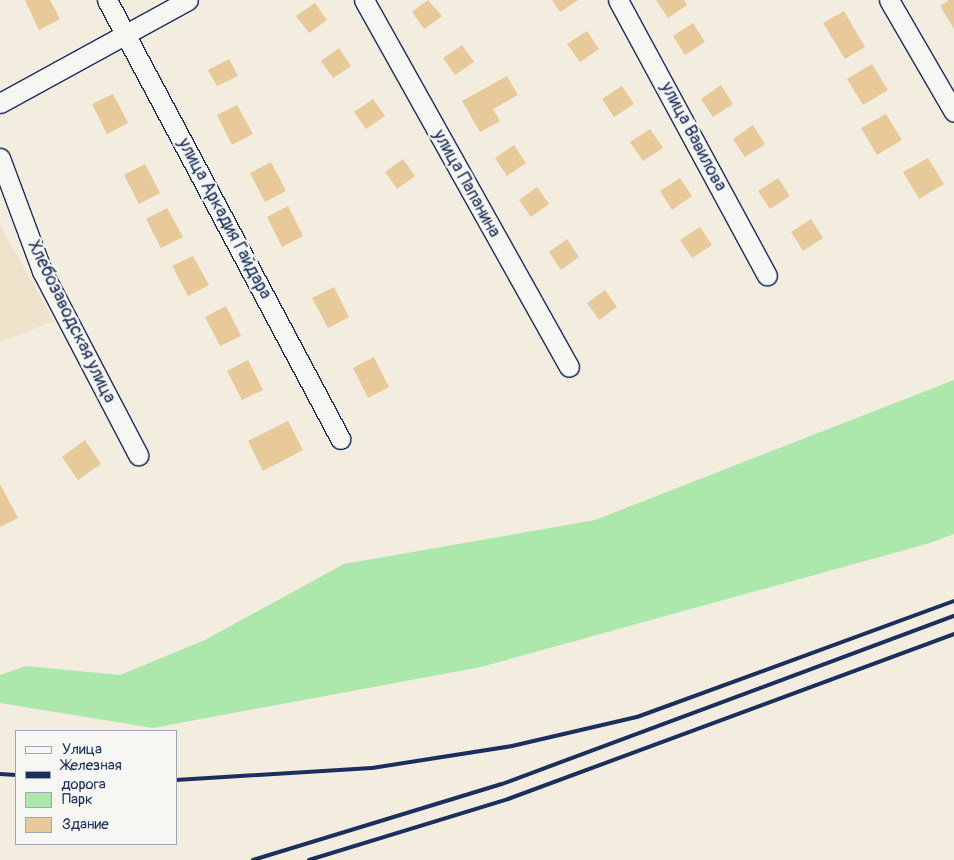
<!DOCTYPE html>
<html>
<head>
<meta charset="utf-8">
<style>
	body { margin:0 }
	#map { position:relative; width:954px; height:860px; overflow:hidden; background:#f3ede0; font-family:Pangolin,sans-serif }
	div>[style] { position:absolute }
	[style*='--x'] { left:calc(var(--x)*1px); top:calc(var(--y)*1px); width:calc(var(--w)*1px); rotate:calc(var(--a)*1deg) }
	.built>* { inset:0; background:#efe2cb }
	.green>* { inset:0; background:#ace7ac }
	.building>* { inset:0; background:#e7c99a }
	.roads { filter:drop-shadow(1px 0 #1b2f5e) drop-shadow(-1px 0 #1b2f5e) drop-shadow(0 1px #1b2f5e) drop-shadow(0 -1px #1b2f5e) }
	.minor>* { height:19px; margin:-9.5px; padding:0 9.5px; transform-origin:9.5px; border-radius:9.5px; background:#f6f6f2 }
	.rail>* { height:4px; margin:-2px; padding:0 2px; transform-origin:2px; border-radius:2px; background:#1b2f5e }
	span { translate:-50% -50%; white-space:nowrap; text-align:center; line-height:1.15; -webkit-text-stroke:4.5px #f6f6f2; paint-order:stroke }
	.street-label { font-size:18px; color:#1b2f5e }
	.legend { position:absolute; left:15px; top:730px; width:162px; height:115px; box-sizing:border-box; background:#f6f6f2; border:1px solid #9ea6b7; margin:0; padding:6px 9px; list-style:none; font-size:15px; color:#1b2f5e }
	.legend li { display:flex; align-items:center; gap:10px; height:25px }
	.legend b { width:25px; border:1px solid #9ea6b7 }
</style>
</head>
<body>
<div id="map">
	<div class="built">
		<div style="clip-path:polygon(0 225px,54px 321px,0 342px)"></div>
	</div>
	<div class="green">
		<div style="clip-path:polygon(954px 380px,954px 534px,930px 543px,481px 667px,153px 728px,0 703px,0 675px,26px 666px,120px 675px,205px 640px,344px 564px,595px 520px)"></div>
	</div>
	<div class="building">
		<div style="clip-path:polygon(25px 0,50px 0,60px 19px,39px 30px)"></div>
		<div style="clip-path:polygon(428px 0,442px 16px,424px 29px,412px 12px)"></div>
		<div style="clip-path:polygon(552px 0,578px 0,560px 12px)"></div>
		<div style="clip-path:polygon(656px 0,684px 0,687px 5px,668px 18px)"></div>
		<div style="clip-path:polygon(949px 0,954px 0,954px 29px,940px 6px)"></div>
		<div style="clip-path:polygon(315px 3px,327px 20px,309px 33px,296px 16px)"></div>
		<div style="clip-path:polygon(844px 11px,865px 47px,845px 59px,823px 23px)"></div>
		<div style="clip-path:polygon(693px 23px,705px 42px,685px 55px,673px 36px)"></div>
		<div style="clip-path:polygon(587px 31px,599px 49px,580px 62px,567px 44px)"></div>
		<div style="clip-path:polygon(462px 45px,474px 62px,455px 75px,443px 58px)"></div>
		<div style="clip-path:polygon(339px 48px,351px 66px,333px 78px,321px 61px)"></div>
		<div style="clip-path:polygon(229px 59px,238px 76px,217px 86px,208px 70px)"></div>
		<div style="clip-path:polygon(872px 64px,888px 90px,863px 105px,847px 79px)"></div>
		<div style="clip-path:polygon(507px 76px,518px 95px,493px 109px,500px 121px,480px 132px,462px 101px)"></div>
		<div style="clip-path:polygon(721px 85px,733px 104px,713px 117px,701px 99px)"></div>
		<div style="clip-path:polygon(622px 86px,634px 104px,614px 117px,602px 99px)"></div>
		<div style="clip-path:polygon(113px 94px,128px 123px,107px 134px,92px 104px)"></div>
		<div style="clip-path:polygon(373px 99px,385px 116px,366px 129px,354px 112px)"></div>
		<div style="clip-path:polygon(237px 105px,253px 134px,232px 145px,217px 115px)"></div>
		<div style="clip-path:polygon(886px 114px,902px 140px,877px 155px,861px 128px)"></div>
		<div style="clip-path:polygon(753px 125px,765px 144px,745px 157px,733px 139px)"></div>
		<div style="clip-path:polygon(650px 129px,663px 148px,643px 161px,630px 142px)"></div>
		<div style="clip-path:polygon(514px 145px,526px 163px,507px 176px,495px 158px)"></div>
		<div style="clip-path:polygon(928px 158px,944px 184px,919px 199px,903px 172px)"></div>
		<div style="clip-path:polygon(403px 159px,415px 176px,397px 189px,385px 172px)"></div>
		<div style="clip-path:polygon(271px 162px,286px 191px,265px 202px,250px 173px)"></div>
		<div style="clip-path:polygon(145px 164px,160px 193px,139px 204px,124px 175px)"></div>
		<div style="clip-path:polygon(680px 178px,692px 196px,672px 210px,660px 191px)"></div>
		<div style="clip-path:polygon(778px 178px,790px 196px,770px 209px,758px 191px)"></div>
		<div style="clip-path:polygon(537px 187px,549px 204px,531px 217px,519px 200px)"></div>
		<div style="clip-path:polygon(288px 206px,303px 236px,282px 247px,267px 217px)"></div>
		<div style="clip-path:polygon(167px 208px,183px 237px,161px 248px,146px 219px)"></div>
		<div style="clip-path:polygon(811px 219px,823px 238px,803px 251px,791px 232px)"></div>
		<div style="clip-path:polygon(700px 227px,712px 245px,692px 258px,680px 240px)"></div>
		<div style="clip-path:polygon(567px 239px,579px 257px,561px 270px,549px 252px)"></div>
		<div style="clip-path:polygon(193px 256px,209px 285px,188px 296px,172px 266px)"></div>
		<div style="clip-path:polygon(334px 287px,349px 317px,328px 328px,312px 298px)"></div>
		<div style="clip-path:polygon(605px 290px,617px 307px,599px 320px,587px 303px)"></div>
		<div style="clip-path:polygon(226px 306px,241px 336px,220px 346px,205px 317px)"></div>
		<div style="clip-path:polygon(374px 357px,389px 387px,368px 398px,353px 368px)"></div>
		<div style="clip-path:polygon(248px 360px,263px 390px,242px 400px,227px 371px)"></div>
		<div style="clip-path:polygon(288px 421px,303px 450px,263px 471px,248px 441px)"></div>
		<div style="clip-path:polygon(85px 440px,101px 464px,78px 480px,62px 457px)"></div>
		<div style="clip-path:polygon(0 484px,18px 518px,0 527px)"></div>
	</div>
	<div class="roads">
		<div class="minor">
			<div style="--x:107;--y:0;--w:497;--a:62"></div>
			<div style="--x:364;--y:0;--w:420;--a:60.8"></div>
			<div style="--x:618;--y:0;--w:313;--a:61.6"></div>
			<div style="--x:889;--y:0;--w:129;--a:59.9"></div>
			<div style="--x:0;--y:103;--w:214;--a:-28.7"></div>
			<div style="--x:0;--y:158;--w:121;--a:69.6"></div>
			<div style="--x:42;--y:271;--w:208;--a:62.4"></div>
		</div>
	</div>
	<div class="rail">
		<div style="--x:0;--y:774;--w:16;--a:4"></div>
		<div style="--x:176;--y:780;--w:196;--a:-3.5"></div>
		<div style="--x:372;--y:768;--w:142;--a:-8.9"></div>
		<div style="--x:512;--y:746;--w:128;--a:-13.1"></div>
		<div style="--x:637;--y:717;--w:338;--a:-20.1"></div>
		<div style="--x:253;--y:860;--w:260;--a:-17"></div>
		<div style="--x:502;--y:784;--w:482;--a:-20.4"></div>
		<div style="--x:309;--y:860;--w:208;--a:-17"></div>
		<div style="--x:508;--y:799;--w:476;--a:-20.3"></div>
	</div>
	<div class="street-label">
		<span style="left:693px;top:137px;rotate:62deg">улица Вавилова</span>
		<span style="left:466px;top:184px;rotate:61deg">улица Папанина</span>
		<span style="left:224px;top:219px;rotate:62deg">улица Аркадия Гайдара</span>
		<span style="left:71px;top:322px;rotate:64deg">Хлебозаводская улица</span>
	</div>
	<ul class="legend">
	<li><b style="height:6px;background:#f6f6f2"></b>Улица</li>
	<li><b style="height:6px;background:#1b2f5e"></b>Железная дорога</li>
	<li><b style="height:14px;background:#ace7ac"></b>Парк</li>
	<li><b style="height:14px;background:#e7c99a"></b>Здание</li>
	</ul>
</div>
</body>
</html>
